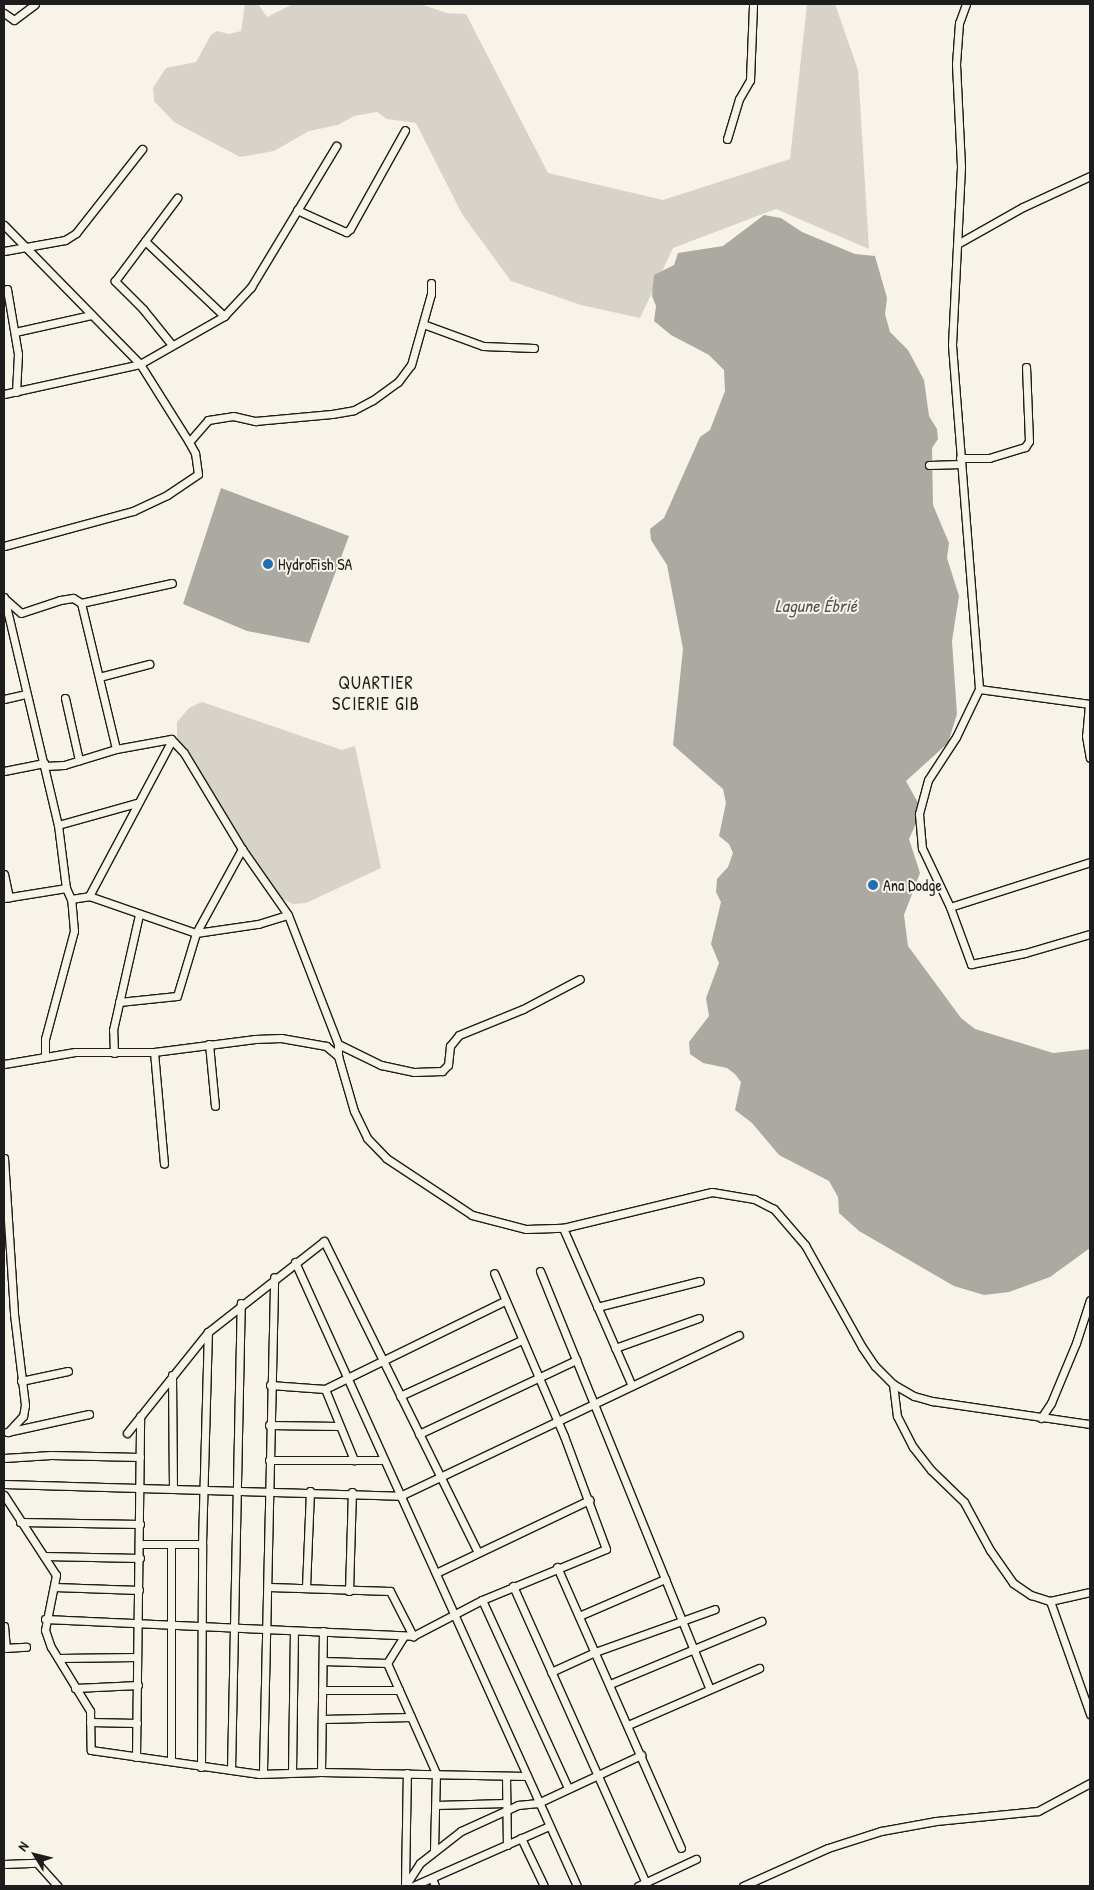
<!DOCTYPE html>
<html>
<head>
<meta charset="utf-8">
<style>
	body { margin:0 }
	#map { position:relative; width:1094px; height:1890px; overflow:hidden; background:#f7f3e8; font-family:"Patrick Hand",sans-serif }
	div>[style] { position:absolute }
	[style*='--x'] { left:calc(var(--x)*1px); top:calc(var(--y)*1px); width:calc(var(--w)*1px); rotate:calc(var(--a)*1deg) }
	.green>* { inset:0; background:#d7d3cb }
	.water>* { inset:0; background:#aca9a2 }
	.roads { filter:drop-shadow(1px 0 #1c1c1c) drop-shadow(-1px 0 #1c1c1c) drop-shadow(0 1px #1c1c1c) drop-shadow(0 -1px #1c1c1c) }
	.minor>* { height:7px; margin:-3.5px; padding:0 3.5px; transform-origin:3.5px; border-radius:3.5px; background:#f7f3e8 }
	.dots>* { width:14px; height:14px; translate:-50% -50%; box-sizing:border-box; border:2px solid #f7f3e8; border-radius:50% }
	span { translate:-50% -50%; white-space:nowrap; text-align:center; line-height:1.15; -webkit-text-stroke:4px #f7f3e8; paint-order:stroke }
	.poi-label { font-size:16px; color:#1c1c1c }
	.left { translate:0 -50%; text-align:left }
	.water-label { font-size:18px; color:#565452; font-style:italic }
	.neighbourhood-label { font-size:18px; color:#1c1c1c; letter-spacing:1px }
	.frame { position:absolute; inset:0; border:5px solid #1c1c1c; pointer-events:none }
	.north { position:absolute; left:10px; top:1830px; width:50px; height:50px; -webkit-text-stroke:4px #f7f3e8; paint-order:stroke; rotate:306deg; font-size:14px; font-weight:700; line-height:20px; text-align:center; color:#1c1c1c }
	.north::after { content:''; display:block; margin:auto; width:18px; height:22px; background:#1c1c1c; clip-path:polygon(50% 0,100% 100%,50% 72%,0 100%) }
</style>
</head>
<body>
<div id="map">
	<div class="green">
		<div style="clip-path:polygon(245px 4px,258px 4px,267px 17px,293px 4px,420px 4px,447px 13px,466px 14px,548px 173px,663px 200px,790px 159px,807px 4px,835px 4px,858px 70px,869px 249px,776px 209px,673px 248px,640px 318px,581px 305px,511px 281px,462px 214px,416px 123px,387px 119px,377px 112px,354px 116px,338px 125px,309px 131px,274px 151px,240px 157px,174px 122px,154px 101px,153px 88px,166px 68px,196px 62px,211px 35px,217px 31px,229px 34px,241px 31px)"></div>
		<div style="clip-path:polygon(202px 702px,342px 750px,355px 746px,381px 868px,306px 903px,293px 904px,275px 895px,177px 738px,177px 722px,189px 708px)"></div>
	</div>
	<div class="water">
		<div style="clip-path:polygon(764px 215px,781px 218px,802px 232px,855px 254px,875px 256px,887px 298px,885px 314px,890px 332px,908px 350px,924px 380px,929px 416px,937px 429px,938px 439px,932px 448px,933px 505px,949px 543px,947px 558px,959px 596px,952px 641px,957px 714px,948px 743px,906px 781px,922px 810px,909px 839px,920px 873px,904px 915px,908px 946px,961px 1018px,975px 1029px,1053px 1053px,1090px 1049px,1090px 1248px,1050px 1277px,1009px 1292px,984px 1295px,954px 1286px,859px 1231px,839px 1213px,838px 1197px,829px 1181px,779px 1155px,752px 1123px,735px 1110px,741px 1082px,735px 1074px,727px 1068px,703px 1063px,690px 1054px,689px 1042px,709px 1016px,706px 998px,719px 963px,711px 944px,721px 902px,716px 892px,717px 879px,728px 867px,733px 853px,729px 844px,719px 836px,726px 803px,723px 789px,673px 745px,683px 649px,667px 565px,651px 540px,650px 529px,664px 518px,700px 437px,710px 430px,725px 391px,724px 370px,709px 355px,671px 335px,654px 321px,656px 306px,652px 296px,654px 275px,674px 265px,678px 253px,723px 246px)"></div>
		<div style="clip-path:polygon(221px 488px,349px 536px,309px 643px,247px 631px,183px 604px)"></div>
	</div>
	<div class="roads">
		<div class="minor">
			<div style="--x:966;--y:4;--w:20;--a:110"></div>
			<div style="--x:959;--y:23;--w:41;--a:94.2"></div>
			<div style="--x:956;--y:64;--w:103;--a:87.2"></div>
			<div style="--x:961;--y:167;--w:178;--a:92.9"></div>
			<div style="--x:952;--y:345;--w:345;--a:85.5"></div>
			<div style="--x:979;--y:689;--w:53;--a:115.6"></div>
			<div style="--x:956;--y:737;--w:51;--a:123.1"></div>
			<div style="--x:928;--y:780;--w:35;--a:105"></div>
			<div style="--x:919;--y:814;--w:34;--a:85"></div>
			<div style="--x:922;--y:848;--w:65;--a:64.6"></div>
			<div style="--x:950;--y:907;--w:61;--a:69.8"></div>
			<div style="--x:971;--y:964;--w:55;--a:-11.5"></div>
			<div style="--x:1025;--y:953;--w:68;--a:-16.3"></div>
			<div style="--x:4;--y:13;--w:12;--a:35"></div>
			<div style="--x:14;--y:20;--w:26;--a:-37"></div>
			<div style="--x:727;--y:139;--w:42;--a:-73.3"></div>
			<div style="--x:739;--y:99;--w:22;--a:-60"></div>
			<div style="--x:750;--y:80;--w:76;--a:-87.7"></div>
			<div style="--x:297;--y:210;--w:54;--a:24.2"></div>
			<div style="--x:346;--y:232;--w:5;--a:-37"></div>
			<div style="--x:350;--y:229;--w:113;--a:-60.9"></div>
			<div style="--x:4;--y:225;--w:194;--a:45.6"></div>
			<div style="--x:140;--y:364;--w:92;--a:57.9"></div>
			<div style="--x:145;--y:241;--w:109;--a:43.5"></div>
			<div style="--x:959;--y:243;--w:73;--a:-29.4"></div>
			<div style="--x:1023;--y:207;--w:74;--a:-24.8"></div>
			<div style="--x:4;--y:251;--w:62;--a:-10.2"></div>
			<div style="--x:65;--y:240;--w:13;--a:-32"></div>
			<div style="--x:76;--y:233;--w:107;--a:-51.8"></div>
			<div style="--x:7;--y:289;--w:66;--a:80.4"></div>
			<div style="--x:18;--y:354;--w:38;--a:93"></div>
			<div style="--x:423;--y:324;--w:64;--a:20.1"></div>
			<div style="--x:483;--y:346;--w:51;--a:2.2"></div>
			<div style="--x:15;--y:332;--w:78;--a:-12.6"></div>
			<div style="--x:172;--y:345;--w:46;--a:-128.9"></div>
			<div style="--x:143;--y:309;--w:40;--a:-135"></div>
			<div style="--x:115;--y:281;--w:104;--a:-53.2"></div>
			<div style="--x:4;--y:394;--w:139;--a:-12.4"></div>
			<div style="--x:140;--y:364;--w:97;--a:-29.7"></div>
			<div style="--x:224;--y:316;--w:40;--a:-47"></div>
			<div style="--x:251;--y:287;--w:165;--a:-58.9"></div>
			<div style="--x:960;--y:458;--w:29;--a:0"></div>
			<div style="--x:989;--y:458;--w:38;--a:-17"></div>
			<div style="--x:1025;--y:447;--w:7;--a:-56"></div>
			<div style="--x:1029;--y:441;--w:74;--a:-92.3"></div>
			<div style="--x:929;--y:465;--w:32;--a:-2"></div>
			<div style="--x:4;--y:546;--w:134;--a:-15.2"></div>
			<div style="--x:133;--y:511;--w:38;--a:-25"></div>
			<div style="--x:167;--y:495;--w:37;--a:-34"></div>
			<div style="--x:198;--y:474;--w:21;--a:-98"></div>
			<div style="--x:195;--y:453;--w:13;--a:-119"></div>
			<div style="--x:189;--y:442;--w:29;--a:-49"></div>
			<div style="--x:208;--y:420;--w:25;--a:-9"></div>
			<div style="--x:233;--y:416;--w:23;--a:13"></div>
			<div style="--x:255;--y:421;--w:77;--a:-5.2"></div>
			<div style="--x:332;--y:414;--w:22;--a:-10"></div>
			<div style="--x:354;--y:410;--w:21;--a:-28"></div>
			<div style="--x:373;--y:400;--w:31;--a:-36"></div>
			<div style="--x:398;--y:382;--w:21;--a:-53"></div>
			<div style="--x:411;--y:365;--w:74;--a:-74.3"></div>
			<div style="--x:431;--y:294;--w:11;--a:-90"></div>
			<div style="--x:4;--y:597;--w:234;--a:76.7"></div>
			<div style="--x:58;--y:825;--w:64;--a:82.8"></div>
			<div style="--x:5;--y:599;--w:21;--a:41"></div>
			<div style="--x:21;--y:613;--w:41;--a:-18.4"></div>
			<div style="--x:60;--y:600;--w:13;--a:-9"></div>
			<div style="--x:73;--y:598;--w:9;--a:32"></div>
			<div style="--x:81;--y:603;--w:150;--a:76.5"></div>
			<div style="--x:81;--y:603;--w:93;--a:-12.4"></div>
			<div style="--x:99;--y:677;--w:52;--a:-14.6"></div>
			<div style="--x:979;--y:689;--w:112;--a:7.7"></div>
			<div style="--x:65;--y:698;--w:64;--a:77.3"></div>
			<div style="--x:4;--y:699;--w:23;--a:-13"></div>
			<div style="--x:1089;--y:704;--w:32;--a:95"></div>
			<div style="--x:1086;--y:736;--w:22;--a:80"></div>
			<div style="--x:45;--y:766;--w:19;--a:-3"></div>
			<div style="--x:64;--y:765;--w:54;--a:-17.1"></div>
			<div style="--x:116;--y:749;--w:56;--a:-10.3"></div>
			<div style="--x:171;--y:739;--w:19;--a:47"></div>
			<div style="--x:184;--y:753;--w:112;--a:58.9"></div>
			<div style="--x:242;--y:849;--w:80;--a:55.1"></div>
			<div style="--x:288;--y:915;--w:138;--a:68.8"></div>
			<div style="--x:338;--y:1044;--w:12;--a:90"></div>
			<div style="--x:4;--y:771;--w:41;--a:-11.3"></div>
			<div style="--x:58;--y:825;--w:82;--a:-15.6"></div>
			<div style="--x:4;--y:874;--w:24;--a:78"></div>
			<div style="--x:89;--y:896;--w:174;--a:-62"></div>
			<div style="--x:4;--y:898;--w:63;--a:-9.2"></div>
			<div style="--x:66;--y:888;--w:12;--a:66"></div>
			<div style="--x:71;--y:899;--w:18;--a:-9"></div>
			<div style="--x:89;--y:896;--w:113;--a:19.1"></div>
			<div style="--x:196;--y:933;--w:63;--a:-8.3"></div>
			<div style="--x:258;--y:924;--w:31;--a:-17"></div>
			<div style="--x:950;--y:907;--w:147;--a:-17.8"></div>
			<div style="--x:119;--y:1002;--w:58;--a:-5.9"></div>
			<div style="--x:177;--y:996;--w:66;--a:-73.2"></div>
			<div style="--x:196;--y:933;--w:96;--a:-61.3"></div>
			<div style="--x:209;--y:1044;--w:62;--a:84.5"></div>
			<div style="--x:338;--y:1044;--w:48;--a:26"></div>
			<div style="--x:381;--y:1065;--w:34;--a:12"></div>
			<div style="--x:414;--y:1072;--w:28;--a:-2"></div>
			<div style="--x:442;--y:1071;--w:8;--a:-45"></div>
			<div style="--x:448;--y:1065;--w:19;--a:-84"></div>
			<div style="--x:450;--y:1046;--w:14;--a:-51"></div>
			<div style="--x:459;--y:1035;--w:69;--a:-22.1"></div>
			<div style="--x:523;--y:1009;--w:64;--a:-27.8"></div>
			<div style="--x:154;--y:1052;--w:112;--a:84.9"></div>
			<div style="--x:114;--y:1053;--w:23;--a:-92"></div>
			<div style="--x:113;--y:1030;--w:118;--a:-77.3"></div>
			<div style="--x:45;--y:1057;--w:18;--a:-90"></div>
			<div style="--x:45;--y:1039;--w:112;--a:-75"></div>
			<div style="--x:74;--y:931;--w:32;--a:-95"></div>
			<div style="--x:4;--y:1064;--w:72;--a:-9.6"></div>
			<div style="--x:75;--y:1052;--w:79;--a:0"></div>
			<div style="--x:154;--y:1052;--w:102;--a:-7.3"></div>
			<div style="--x:255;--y:1039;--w:26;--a:-2"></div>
			<div style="--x:281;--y:1038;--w:46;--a:10.1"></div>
			<div style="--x:326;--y:1046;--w:16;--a:40"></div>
			<div style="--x:338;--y:1056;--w:57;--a:73.8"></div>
			<div style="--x:354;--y:1111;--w:30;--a:64"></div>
			<div style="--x:367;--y:1138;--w:28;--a:46"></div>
			<div style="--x:386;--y:1158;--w:103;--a:33.5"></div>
			<div style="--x:472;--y:1215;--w:56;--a:14.5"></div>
			<div style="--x:526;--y:1229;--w:37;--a:-2"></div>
			<div style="--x:563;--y:1228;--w:153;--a:-13.6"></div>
			<div style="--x:712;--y:1192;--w:43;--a:9.5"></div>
			<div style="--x:754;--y:1199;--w:22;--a:27"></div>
			<div style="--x:774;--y:1209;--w:48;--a:49.3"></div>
			<div style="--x:805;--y:1245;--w:117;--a:60.8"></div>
			<div style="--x:862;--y:1347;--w:23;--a:56"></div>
			<div style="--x:875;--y:1366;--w:25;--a:45"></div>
			<div style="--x:893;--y:1384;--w:24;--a:30"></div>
			<div style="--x:914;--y:1396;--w:19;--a:16"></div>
			<div style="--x:932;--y:1401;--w:160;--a:8.3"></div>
			<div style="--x:4;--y:1158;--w:156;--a:86.3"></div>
			<div style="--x:14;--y:1314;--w:92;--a:83.1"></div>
			<div style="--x:25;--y:1405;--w:11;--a:100"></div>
			<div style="--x:23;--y:1416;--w:22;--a:133"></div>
			<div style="--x:563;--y:1228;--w:172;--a:66.4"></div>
			<div style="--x:295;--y:1262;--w:685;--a:65.68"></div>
			<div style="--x:540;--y:1271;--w:451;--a:67.9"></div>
			<div style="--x:597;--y:1307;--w:106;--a:-14.2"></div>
			<div style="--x:615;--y:1348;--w:89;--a:-19.7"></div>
			<div style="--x:172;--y:1375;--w:114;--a:89.5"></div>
			<div style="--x:21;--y:1381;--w:48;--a:-12"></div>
			<div style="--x:893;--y:1384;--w:32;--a:83"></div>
			<div style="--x:897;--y:1416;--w:35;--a:63"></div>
			<div style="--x:913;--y:1447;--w:29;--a:52"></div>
			<div style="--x:931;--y:1470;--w:46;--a:44.1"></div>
			<div style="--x:964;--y:1502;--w:55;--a:61.6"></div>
			<div style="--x:990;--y:1550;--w:40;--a:55.1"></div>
			<div style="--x:1013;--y:1583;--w:22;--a:34"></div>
			<div style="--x:1031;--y:1595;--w:20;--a:18"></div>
			<div style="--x:1050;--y:1601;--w:41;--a:-12.7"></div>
			<div style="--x:270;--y:1385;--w:55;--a:4.2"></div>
			<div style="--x:325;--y:1389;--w:200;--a:-26.1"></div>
			<div style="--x:325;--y:1389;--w:77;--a:67.8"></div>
			<div style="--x:400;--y:1396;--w:134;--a:-24.7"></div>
			<div style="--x:1041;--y:1418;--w:18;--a:-56"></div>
			<div style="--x:1051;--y:1403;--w:65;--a:-67.4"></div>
			<div style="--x:1076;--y:1343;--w:45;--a:-72"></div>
			<div style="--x:269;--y:1425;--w:70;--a:0.8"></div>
			<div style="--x:7;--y:1432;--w:84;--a:-12.4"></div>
			<div style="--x:127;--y:1433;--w:129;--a:-51.3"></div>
			<div style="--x:208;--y:1332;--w:147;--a:-38.1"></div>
			<div style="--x:324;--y:1241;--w:347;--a:63.7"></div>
			<div style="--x:419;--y:1434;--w:174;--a:-25.2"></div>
			<div style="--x:4;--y:1458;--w:47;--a:-3.7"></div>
			<div style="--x:51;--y:1455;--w:89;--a:1.3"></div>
			<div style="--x:269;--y:1460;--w:113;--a:0"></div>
			<div style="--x:4;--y:1484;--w:396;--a:1.7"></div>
			<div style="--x:400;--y:1496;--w:375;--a:-25.4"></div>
			<div style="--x:4;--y:1495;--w:95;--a:57"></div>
			<div style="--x:56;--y:1575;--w:56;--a:101.3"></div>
			<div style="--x:45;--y:1630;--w:18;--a:71"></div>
			<div style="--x:51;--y:1647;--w:75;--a:58.6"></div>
			<div style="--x:90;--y:1711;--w:39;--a:89"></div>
			<div style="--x:91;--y:1750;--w:170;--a:8.1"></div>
			<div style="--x:259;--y:1774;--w:62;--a:-1.8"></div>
			<div style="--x:321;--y:1772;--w:205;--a:1.1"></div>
			<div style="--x:20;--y:1522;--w:120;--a:1"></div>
			<div style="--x:140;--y:1544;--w:62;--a:0"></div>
			<div style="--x:44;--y:1556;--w:96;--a:1.2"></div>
			<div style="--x:557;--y:1567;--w:307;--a:66.2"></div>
			<div style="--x:436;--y:1573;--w:170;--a:-25.5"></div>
			<div style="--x:513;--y:1586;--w:325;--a:65.9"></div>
			<div style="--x:54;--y:1587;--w:85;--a:2"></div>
			<div style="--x:269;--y:1587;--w:121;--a:1.9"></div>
			<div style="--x:390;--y:1591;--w:51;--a:62.9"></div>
			<div style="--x:306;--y:1587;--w:96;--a:-87.6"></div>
			<div style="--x:349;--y:1591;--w:99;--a:-88.3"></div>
			<div style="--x:482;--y:1600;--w:207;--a:65.4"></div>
			<div style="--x:1050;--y:1601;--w:120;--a:70.5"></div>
			<div style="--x:579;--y:1616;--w:94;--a:-23.3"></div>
			<div style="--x:45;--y:1619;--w:368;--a:2.6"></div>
			<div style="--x:413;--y:1636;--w:78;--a:-27.6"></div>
			<div style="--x:482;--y:1600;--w:134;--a:-22.4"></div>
			<div style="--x:606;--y:1549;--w:121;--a:-110.4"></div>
			<div style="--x:564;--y:1436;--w:177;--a:-113.2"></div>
			<div style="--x:4;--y:1626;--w:22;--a:85"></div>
			<div style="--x:404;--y:1636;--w:32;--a:122"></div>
			<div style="--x:387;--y:1663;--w:120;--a:66"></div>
			<div style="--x:436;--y:1773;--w:78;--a:91.5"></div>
			<div style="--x:4;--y:1648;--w:22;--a:-3"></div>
			<div style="--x:58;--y:1658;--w:79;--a:-0.7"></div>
			<div style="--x:323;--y:1661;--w:64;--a:1.8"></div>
			<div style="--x:551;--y:1672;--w:48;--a:-24.4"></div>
			<div style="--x:595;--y:1652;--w:127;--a:-19.7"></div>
			<div style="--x:610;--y:1684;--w:164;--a:-22.6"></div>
			<div style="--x:75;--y:1688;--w:63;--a:-2.7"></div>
			<div style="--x:322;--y:1690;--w:77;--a:0"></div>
			<div style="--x:322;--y:1719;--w:89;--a:-1.3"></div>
			<div style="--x:90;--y:1722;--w:47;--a:1.2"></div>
			<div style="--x:628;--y:1725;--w:143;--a:-23.5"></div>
			<div style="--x:136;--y:1757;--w:341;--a:-89.3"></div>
			<div style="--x:171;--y:1760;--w:216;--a:-90"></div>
			<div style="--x:201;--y:1767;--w:223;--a:-89.7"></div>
			<div style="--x:202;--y:1544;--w:212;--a:-88.4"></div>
			<div style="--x:231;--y:1770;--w:467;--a:-88.8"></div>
			<div style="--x:263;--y:1771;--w:494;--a:-88.7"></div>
			<div style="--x:292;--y:1772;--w:141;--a:-89.2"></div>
			<div style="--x:321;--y:1772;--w:141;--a:-89.2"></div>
			<div style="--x:506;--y:1776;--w:69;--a:89.2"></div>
			<div style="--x:436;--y:1805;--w:70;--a:-1.6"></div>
			<div style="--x:521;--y:1838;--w:53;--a:64.4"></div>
			<div style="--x:4;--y:1864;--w:33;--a:-2"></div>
			<div style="--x:37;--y:1863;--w:31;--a:48"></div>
			<div style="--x:432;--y:1878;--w:9;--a:69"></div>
			<div style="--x:405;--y:1883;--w:110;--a:-89"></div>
			<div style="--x:405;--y:1886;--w:27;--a:-57"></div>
			<div style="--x:420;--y:1863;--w:52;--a:-38"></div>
			<div style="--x:461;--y:1831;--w:63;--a:-24.5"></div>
			<div style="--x:518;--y:1805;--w:20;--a:-6"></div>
			<div style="--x:538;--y:1803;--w:114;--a:-25"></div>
			<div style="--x:413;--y:1886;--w:149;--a:-23.8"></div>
			<div style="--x:638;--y:1886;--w:64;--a:-25"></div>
			<div style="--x:743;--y:1886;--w:93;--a:-24.1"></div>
			<div style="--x:828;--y:1848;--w:56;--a:-17.8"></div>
			<div style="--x:881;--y:1831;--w:56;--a:-10.3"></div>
			<div style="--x:936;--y:1821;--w:102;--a:-5.6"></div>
			<div style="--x:1038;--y:1811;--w:59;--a:-28.3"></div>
		</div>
	</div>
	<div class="dots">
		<div style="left:268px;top:564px;background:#1f6fb2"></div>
		<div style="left:873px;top:885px;background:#1f6fb2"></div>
	</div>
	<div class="poi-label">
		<span class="left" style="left:278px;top:564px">HydroFish SA</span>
		<span class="left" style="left:883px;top:885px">Ana Dodge</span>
	</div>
	<div class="water-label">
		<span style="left:816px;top:606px">Lagune Ébrié</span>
	</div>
	<div class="neighbourhood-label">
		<span style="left:376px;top:694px">QUARTIER<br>SCIERIE GIB</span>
	</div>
	<div class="frame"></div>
	<div class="north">N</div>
</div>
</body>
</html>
